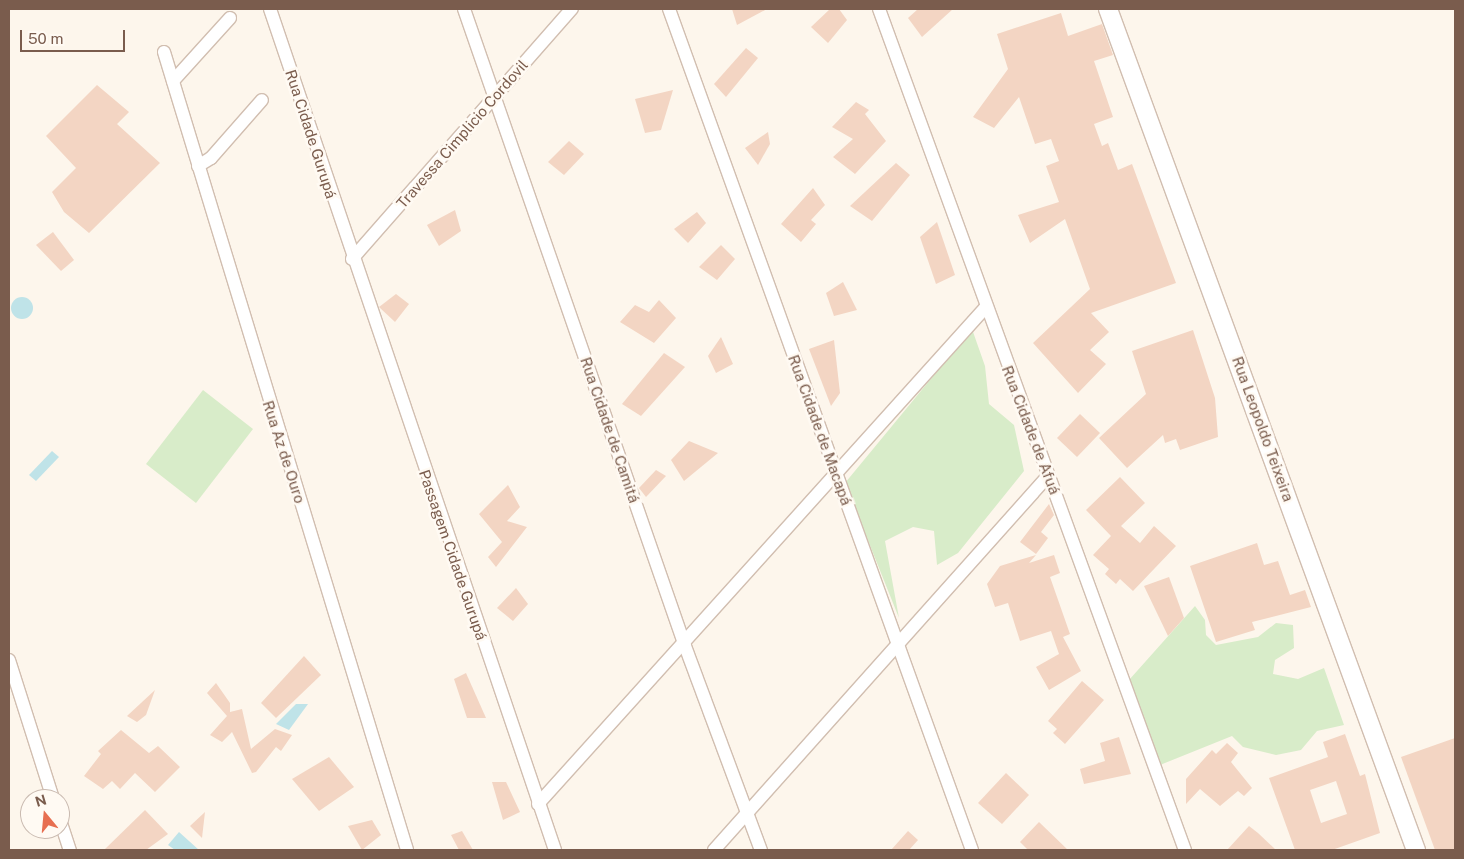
<!DOCTYPE html>
<html>
<head>
<meta charset="utf-8">
<style>
	body { margin:0 }
	#map { position:relative; width:1464px; height:859px; overflow:hidden; background:#fdf6ec; font-family:"Public Sans",sans-serif }
	div>[style] { position:absolute }
	[style*='--x'] { left:calc(var(--x)*1px); top:calc(var(--y)*1px); width:calc(var(--w)*1px); rotate:calc(var(--a)*1deg) }
	.green>* { inset:0; background:#d8ecc9 }
	.water>* { inset:0; background:#bfe3e8 }
	.round { border-radius:50% }
	.building>* { inset:0; background:#f3d5c3 }
	.roads { filter:drop-shadow(1px 0 #d1beb0) drop-shadow(-1px 0 #d1beb0) drop-shadow(0 1px #d1beb0) drop-shadow(0 -1px #d1beb0) }
	.minor>* { height:12px; margin:-6px; padding:0 6px; transform-origin:6px; border-radius:6px; background:#fff }
	.secondary>* { height:18px; margin:-9px; padding:0 9px; transform-origin:9px; border-radius:9px; background:#fff }
	span { translate:-50% -50%; white-space:nowrap; text-align:center; line-height:1.15; -webkit-text-stroke:5px #fffaf3; paint-order:stroke }
	.street-label { font-size:15px; color:#7a5c4d }
	.frame { position:absolute; inset:0; border:10px solid #7a5c4d; pointer-events:none }
	.north { position:absolute; left:20px; top:789px; width:50px; height:50px; box-sizing:border-box; background:#fffaf3; border:1px solid #cabbb1; border-radius:50%; rotate:343deg; font-size:14px; font-weight:700; line-height:20px; text-align:center; color:#7a5c4d }
	.north::after { content:''; display:block; margin:auto; width:18px; height:22px; background:#e76f51; clip-path:polygon(50% 0,100% 100%,50% 72%,0 100%) }
	.scale { position:absolute; left:20px; top:30px; width:105px; height:22px; box-sizing:border-box; border:2px solid #7a5c4d; border-top:0; padding-left:6px; font-size:15px; line-height:18px; white-space:nowrap; color:#7a5c4d; -webkit-text-stroke:4px #fffaf3; paint-order:stroke }
</style>
</head>
<body>
<div id="map">
	<div class="green">
		<div style="clip-path:polygon(972px 329px,985px 366px,989px 404px,1014px 425px,1024px 471px,958px 553px,937px 565px,934px 531px,913px 527px,885px 541px,899px 618px,845px 483px)"></div>
		<div style="clip-path:polygon(203px 390px,253px 429px,196px 503px,146px 464px)"></div>
		<div style="clip-path:polygon(1195px 606px,1205px 620px,1206px 635px,1216px 645px,1258px 637px,1276px 623px,1293px 625px,1294px 648px,1275px 660px,1273px 674px,1298px 679px,1324px 668px,1344px 725px,1317px 731px,1301px 750px,1276px 755px,1243px 747px,1232px 736px,1160px 765px,1129px 680px)"></div>
	</div>
	<div class="water">
		<div class="round" style="left:11px;top:297px;width:22px;height:22px"></div>
		<div style="clip-path:polygon(52px 451px,59px 457px,36px 481px,29px 475px)"></div>
		<div style="clip-path:polygon(296px 704px,308px 704px,289px 730px,276px 724px)"></div>
		<div style="clip-path:polygon(179px 832px,199px 850px,175px 850px,168px 845px)"></div>
	</div>
	<div class="building">
		<div style="clip-path:polygon(732px 9px,767px 9px,737px 25px)"></div>
		<div style="clip-path:polygon(830px 9px,839px 9px,847px 20px,828px 43px,811px 27px)"></div>
		<div style="clip-path:polygon(918px 9px,953px 9px,922px 37px,908px 18px)"></div>
		<div style="clip-path:polygon(1061px 13px,1068px 36px,1102px 24px,1113px 55px,1094px 61px,1113px 117px,1094px 124px,1102px 146px,1108px 143px,1118px 170px,1132px 164px,1176px 283px,1091px 313px,1109px 332px,1090px 350px,1106px 364px,1078px 393px,1033px 343px,1090px 289px,1065px 219px,1030px 243px,1018px 215px,1059px 202px,1046px 166px,1059px 161px,1051px 139px,1035px 144px,1019px 97px,994px 128px,973px 117px,1008px 69px,997px 34px)"></div>
		<div style="clip-path:polygon(746px 48px,758px 58px,726px 97px,714px 84px)"></div>
		<div style="clip-path:polygon(97px 85px,129px 112px,117px 124px,160px 163px,89px 233px,64px 212px,52px 192px,76px 168px,46px 136px)"></div>
		<div style="clip-path:polygon(673px 90px,661px 130px,645px 133px,635px 99px)"></div>
		<div style="clip-path:polygon(856px 102px,869px 110px,865px 114px,886px 141px,855px 174px,833px 157px,853px 139px,832px 127px)"></div>
		<div style="clip-path:polygon(768px 132px,770px 144px,758px 165px,745px 148px)"></div>
		<div style="clip-path:polygon(569px 141px,584px 154px,564px 175px,548px 162px)"></div>
		<div style="clip-path:polygon(896px 163px,910px 175px,872px 221px,850px 206px)"></div>
		<div style="clip-path:polygon(813px 188px,825px 205px,811px 220px,816px 224px,801px 242px,781px 224px)"></div>
		<div style="clip-path:polygon(455px 210px,461px 231px,439px 246px,427px 225px)"></div>
		<div style="clip-path:polygon(697px 212px,706px 223px,688px 243px,674px 229px)"></div>
		<div style="clip-path:polygon(937px 222px,955px 275px,936px 284px,920px 237px)"></div>
		<div style="clip-path:polygon(53px 232px,74px 260px,61px 271px,36px 245px)"></div>
		<div style="clip-path:polygon(721px 245px,735px 259px,717px 280px,699px 267px)"></div>
		<div style="clip-path:polygon(843px 282px,857px 310px,834px 316px,826px 293px)"></div>
		<div style="clip-path:polygon(396px 294px,409px 304px,395px 322px,379px 307px)"></div>
		<div style="clip-path:polygon(659px 300px,676px 318px,654px 343px,620px 322px,635px 305px,649px 312px)"></div>
		<div style="clip-path:polygon(1193px 330px,1215px 398px,1218px 437px,1180px 450px,1176px 439px,1165px 443px,1163px 435px,1127px 468px,1099px 438px,1146px 394px,1132px 351px)"></div>
		<div style="clip-path:polygon(721px 337px,733px 364px,716px 373px,708px 356px)"></div>
		<div style="clip-path:polygon(834px 340px,840px 393px,831px 406px,809px 349px)"></div>
		<div style="clip-path:polygon(664px 353px,685px 367px,641px 416px,622px 404px)"></div>
		<div style="clip-path:polygon(1080px 414px,1100px 433px,1077px 457px,1057px 438px)"></div>
		<div style="clip-path:polygon(689px 441px,718px 453px,684px 481px,671px 460px)"></div>
		<div style="clip-path:polygon(656px 470px,666px 476px,646px 497px,639px 488px)"></div>
		<div style="clip-path:polygon(1120px 477px,1145px 503px,1121px 526px,1140px 543px,1154px 526px,1176px 546px,1133px 591px,1120px 579px,1116px 584px,1105px 574px,1109px 569px,1093px 555px,1111px 536px,1086px 510px)"></div>
		<div style="clip-path:polygon(508px 485px,520px 507px,507px 521px,527px 527px,496px 567px,488px 557px,502px 542px,479px 514px)"></div>
		<div style="clip-path:polygon(1049px 504px,1054px 515px,1041px 532px,1048px 538px,1036px 554px,1020px 542px)"></div>
		<div style="clip-path:polygon(1257px 543px,1264px 565px,1278px 561px,1290px 595px,1305px 590px,1311px 607px,1252px 622px,1255px 630px,1216px 642px,1190px 566px)"></div>
		<div style="clip-path:polygon(1036px 555px,1029px 563px,1054px 555px,1060px 573px,1050px 577px,1070px 634px,1063px 637px,1081px 671px,1049px 690px,1036px 667px,1059px 654px,1051px 631px,1020px 641px,1008px 603px,995px 607px,987px 584px,1000px 566px)"></div>
		<div style="clip-path:polygon(1169px 577px,1184px 618px,1168px 636px,1144px 586px)"></div>
		<div style="clip-path:polygon(516px 588px,528px 604px,513px 621px,497px 608px)"></div>
		<div style="clip-path:polygon(304px 656px,321px 675px,276px 718px,261px 703px)"></div>
		<div style="clip-path:polygon(466px 673px,486px 718px,467px 718px,454px 679px)"></div>
		<div style="clip-path:polygon(1082px 681px,1104px 700px,1065px 744px,1053px 733px,1057px 729px,1048px 721px)"></div>
		<div style="clip-path:polygon(216px 683px,230px 703px,230px 712px,242px 709px,251px 749px,275px 729px,292px 735px,281px 751px,276px 747px,256px 772px,252px 773px,232px 732px,222px 742px,210px 735px,227px 716px,207px 693px)"></div>
		<div style="clip-path:polygon(155px 690px,146px 715px,137px 722px,127px 716px)"></div>
		<div style="clip-path:polygon(121px 730px,149px 753px,158px 746px,180px 767px,155px 792px,135px 773px,120px 789px,112px 781px,103px 789px,84px 776px,101px 754px,98px 751px)"></div>
		<div style="clip-path:polygon(evenodd,1345px 734px,1360px 776px,1365px 774px,1380px 833px,1332px 850px,1295px 850px,1269px 778px,1328px 757px,1323px 742px,1345px 734px,1336px 781px,1347px 814px,1321px 823px,1310px 790px,1336px 781px)"></div>
		<div style="clip-path:polygon(1119px 737px,1131px 774px,1084px 784px,1080px 769px,1105px 761px,1100px 743px)"></div>
		<div style="clip-path:polygon(1455px 738px,1455px 850px,1435px 850px,1401px 757px)"></div>
		<div style="clip-path:polygon(1227px 743px,1238px 753px,1231px 762px,1252px 788px,1244px 796px,1238px 791px,1220px 806px,1200px 789px,1186px 804px,1186px 779px,1212px 750px,1216px 754px)"></div>
		<div style="clip-path:polygon(329px 757px,354px 787px,319px 811px,292px 779px)"></div>
		<div style="clip-path:polygon(1006px 773px,1029px 795px,1002px 824px,978px 803px)"></div>
		<div style="clip-path:polygon(492px 782px,506px 782px,520px 812px,503px 820px)"></div>
		<div style="clip-path:polygon(145px 810px,168px 834px,146px 850px,104px 850px)"></div>
		<div style="clip-path:polygon(205px 812px,202px 838px,190px 826px)"></div>
		<div style="clip-path:polygon(372px 820px,381px 835px,362px 850px,348px 826px)"></div>
		<div style="clip-path:polygon(1039px 822px,1068px 850px,1028px 850px,1020px 842px)"></div>
		<div style="clip-path:polygon(1249px 826px,1258px 833px,1276px 850px,1227px 850px)"></div>
		<div style="clip-path:polygon(462px 831px,473px 850px,459px 850px,451px 835px)"></div>
		<div style="clip-path:polygon(908px 831px,918px 840px,909px 850px,891px 850px)"></div>
	</div>
	<div class="roads">
		<div class="minor">
			<div style="--x:270;--y:9;--w:888;--a:71.28"></div>
			<div style="--x:464;--y:9;--w:674;--a:70.87"></div>
			<div style="--x:685;--y:646;--w:218;--a:69.6"></div>
			<div style="--x:669;--y:9;--w:894;--a:70.19"></div>
			<div style="--x:879;--y:9;--w:895;--a:70.01"></div>
			<div style="--x:164;--y:52;--w:834;--a:73.06"></div>
			<div style="--x:173;--y:81;--w:85;--a:-47.9"></div>
			<div style="--x:198;--y:166;--w:15;--a:-32"></div>
			<div style="--x:211;--y:158;--w:77;--a:-48.7"></div>
			<div style="--x:352;--y:259;--w:333;--a:-48.7"></div>
			<div style="--x:9;--y:660;--w:146;--a:72.4"></div>
			<div style="--x:538;--y:804;--w:668;--a:-47.97"></div>
			<div style="--x:60;--y:820;--w:32;--a:72"></div>
			<div style="--x:714;--y:850;--w:501;--a:-48.23"></div>
		</div>
		<div class="secondary">
			<div style="--x:1108;--y:9;--w:896;--a:69.89"></div>
		</div>
	</div>
	<div class="street-label">
		<span style="left:311px;top:134px;rotate:72deg">Rua Cidade Gurupá</span>
		<span style="left:462px;top:134px;rotate:-49deg">Travessa Cimplicio Cordovil</span>
		<span style="left:1263px;top:429px;rotate:70deg">Rua Leopoldo Teixeira</span>
		<span style="left:610px;top:430px;rotate:71deg">Rua Cidade de Camitá</span>
		<span style="left:820px;top:430px;rotate:70deg">Rua Cidade de Macapá</span>
		<span style="left:1031px;top:430px;rotate:69deg">Rua Cidade de Afuá</span>
		<span style="left:284px;top:452px;rotate:72deg">Rua Az de Ouro</span>
		<span style="left:453px;top:555px;rotate:71deg">Passagem Cidade Gurupá</span>
	</div>
	<div class="frame"></div>
	<div class="north">N</div>
	<div class="scale">50 m</div>
</div>
</body>
</html>
